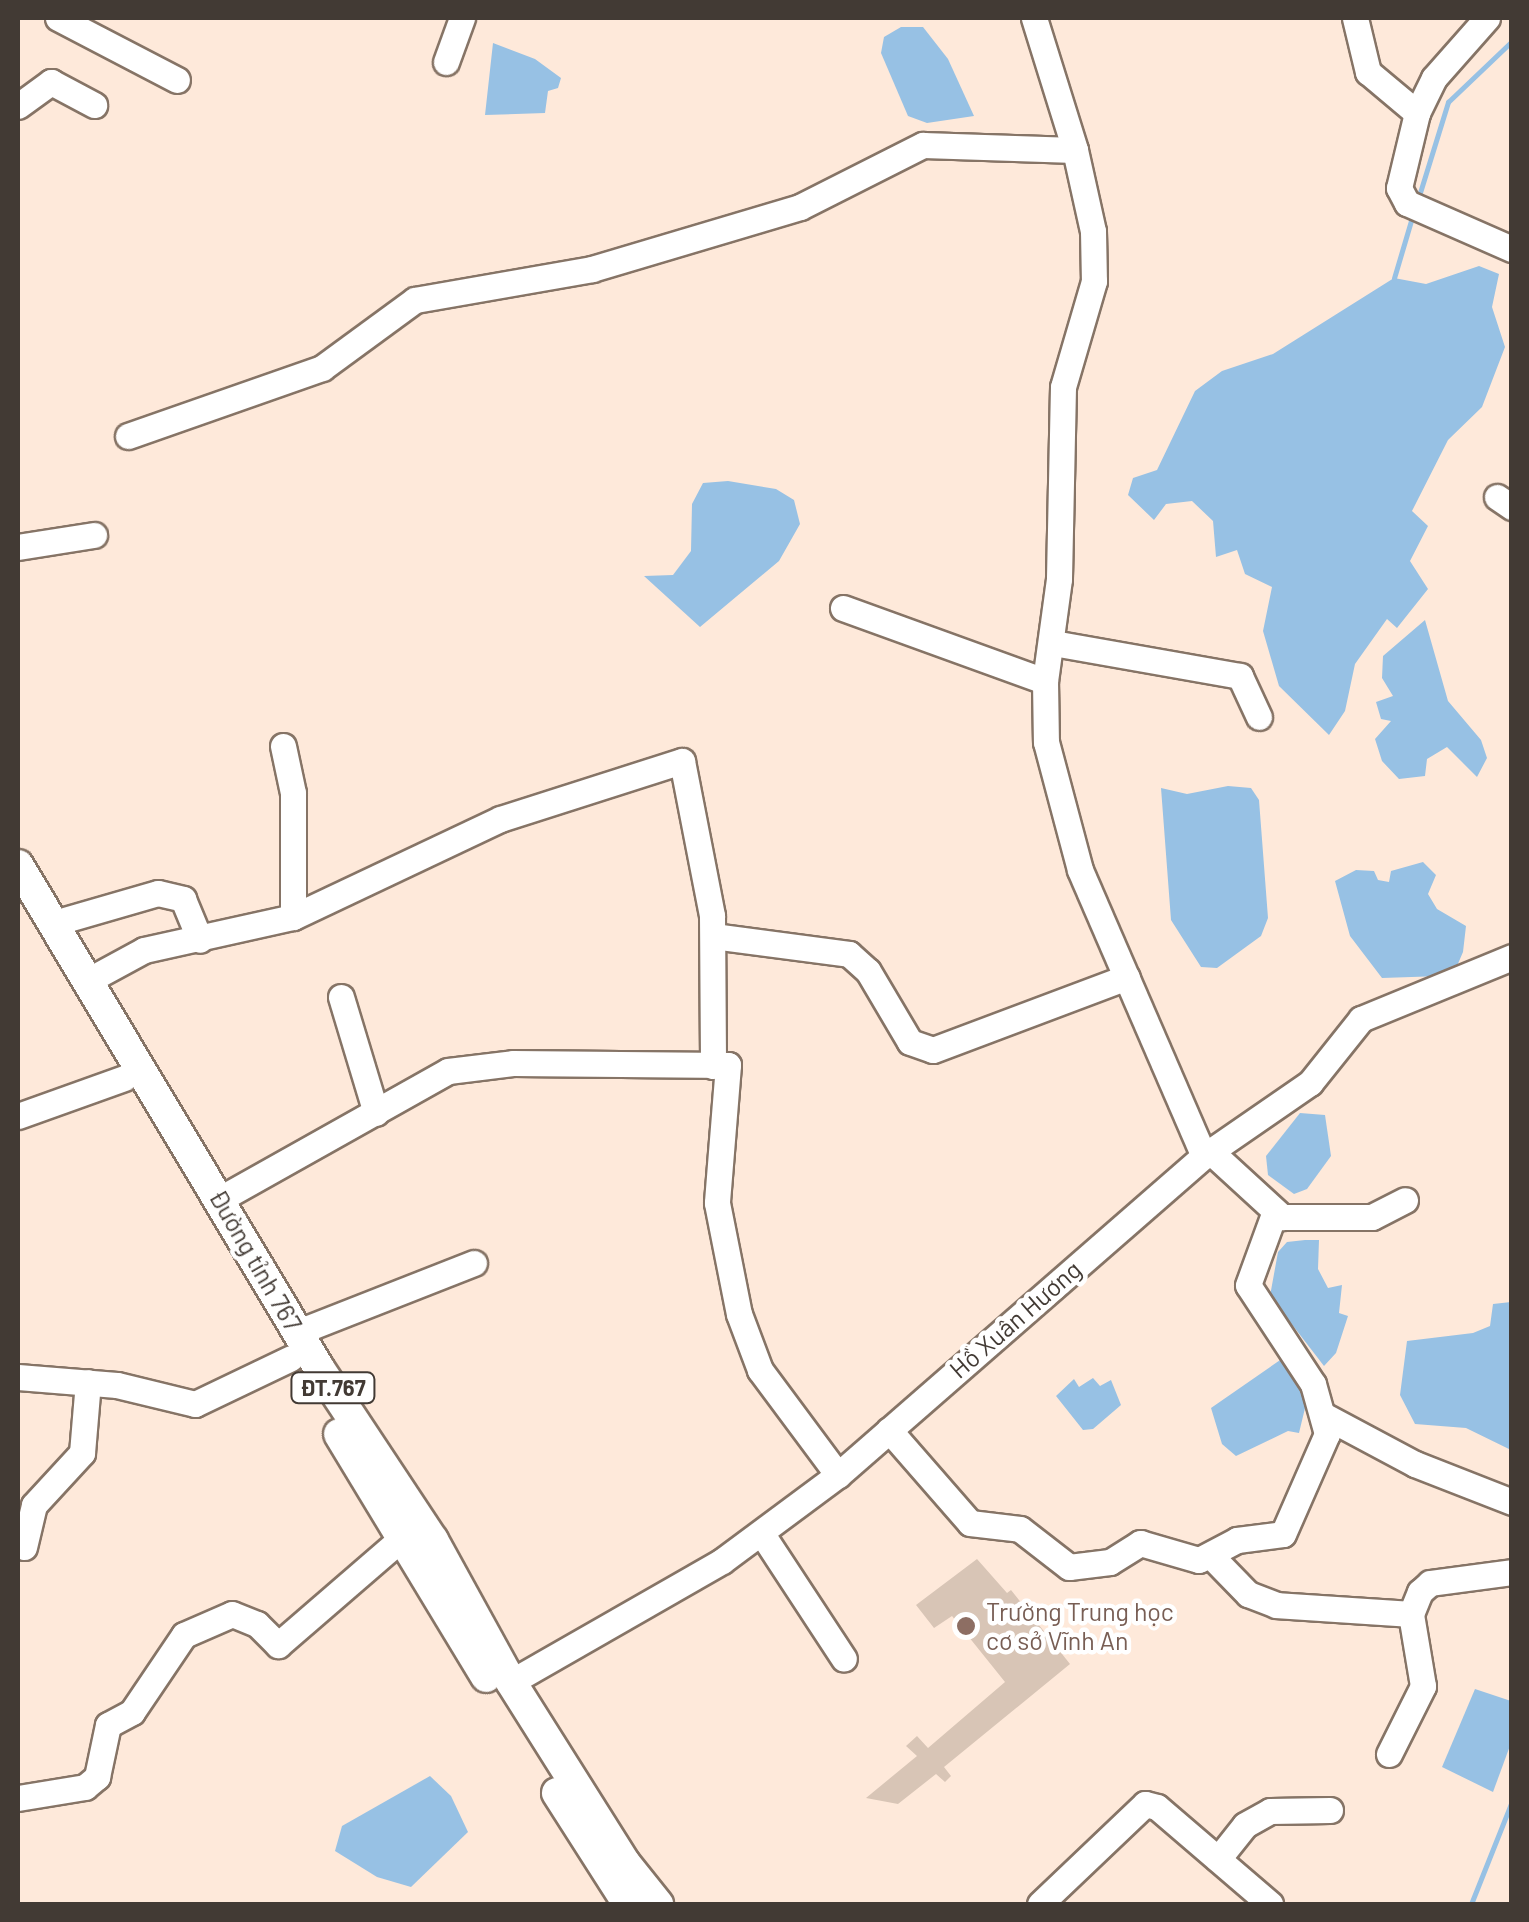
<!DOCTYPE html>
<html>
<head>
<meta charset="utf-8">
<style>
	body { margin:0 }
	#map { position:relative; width:1529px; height:1922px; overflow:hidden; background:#fee9da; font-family:Barlow,sans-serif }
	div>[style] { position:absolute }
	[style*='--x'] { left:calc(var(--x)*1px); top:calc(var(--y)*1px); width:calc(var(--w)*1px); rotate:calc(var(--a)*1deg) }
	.water>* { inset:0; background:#97c1e4 }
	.stream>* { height:5px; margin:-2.5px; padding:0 2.5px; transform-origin:2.5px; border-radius:2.5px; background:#97c1e4 }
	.building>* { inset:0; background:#d8c5b6 }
	.roads { filter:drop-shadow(2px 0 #867466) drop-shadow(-2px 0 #867466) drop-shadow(0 2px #867466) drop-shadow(0 -2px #867466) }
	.minor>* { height:25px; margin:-12.5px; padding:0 12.5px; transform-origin:12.5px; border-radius:12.5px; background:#fff }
	.major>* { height:30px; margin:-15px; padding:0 15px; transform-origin:15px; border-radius:15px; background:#fff }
	.dots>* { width:28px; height:28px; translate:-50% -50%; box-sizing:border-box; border:5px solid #fff; border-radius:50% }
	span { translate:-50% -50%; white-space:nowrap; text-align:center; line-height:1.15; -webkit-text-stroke:9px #fff; paint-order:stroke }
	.shield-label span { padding:2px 8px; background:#fff; border:2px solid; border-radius:8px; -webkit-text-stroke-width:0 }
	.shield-label { font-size:22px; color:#423a34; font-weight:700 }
	.street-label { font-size:25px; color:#423a34 }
	.education-label { font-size:25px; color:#785e54 }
	.left { translate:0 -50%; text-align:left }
	.frame { position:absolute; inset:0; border:20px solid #423a34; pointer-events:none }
</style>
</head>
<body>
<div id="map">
	<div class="water">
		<div style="clip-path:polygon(901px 27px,923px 27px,948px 59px,974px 116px,927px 123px,908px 116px,881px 53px,884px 37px)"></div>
		<div style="clip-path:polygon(493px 43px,535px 59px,561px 78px,558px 88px,548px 91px,545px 113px,485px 115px)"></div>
		<div style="clip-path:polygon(1479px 266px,1499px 274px,1492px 307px,1505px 347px,1482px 407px,1448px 440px,1412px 511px,1428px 526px,1410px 561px,1428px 589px,1397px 628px,1387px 619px,1355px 664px,1345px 711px,1329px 735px,1279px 686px,1263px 631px,1272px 587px,1245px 574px,1237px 550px,1216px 557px,1213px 521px,1192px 501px,1166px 504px,1154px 520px,1128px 495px,1133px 478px,1157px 470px,1195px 391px,1222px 371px,1273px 354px,1394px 278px,1426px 284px)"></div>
		<div style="clip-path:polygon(728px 481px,776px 489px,794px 500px,800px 524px,779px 561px,700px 627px,644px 576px,673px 575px,691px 551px,692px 504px,703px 483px)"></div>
		<div style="clip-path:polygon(1425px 620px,1448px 701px,1481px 740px,1487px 758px,1477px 777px,1447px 747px,1427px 759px,1425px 776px,1399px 779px,1382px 761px,1375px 739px,1391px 721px,1381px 719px,1376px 702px,1393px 696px,1382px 678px,1383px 656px)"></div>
		<div style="clip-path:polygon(1228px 786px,1251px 788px,1259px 800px,1268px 918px,1261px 936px,1217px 968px,1201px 967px,1171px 920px,1161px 788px,1187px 794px)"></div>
		<div style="clip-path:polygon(1423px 862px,1436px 875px,1428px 894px,1437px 909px,1466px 926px,1463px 952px,1457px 966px,1441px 976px,1382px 978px,1350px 936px,1335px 881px,1356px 870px,1374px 871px,1378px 880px,1389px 882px,1391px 871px)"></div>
		<div style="clip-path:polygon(1300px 1113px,1325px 1115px,1331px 1156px,1307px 1189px,1294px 1194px,1268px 1175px,1266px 1156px)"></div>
		<div style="clip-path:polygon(1305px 1240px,1319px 1240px,1318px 1269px,1328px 1288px,1342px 1285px,1339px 1313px,1348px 1316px,1336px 1353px,1324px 1366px,1270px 1296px,1278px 1252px,1287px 1242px)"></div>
		<div style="clip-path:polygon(1511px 1302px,1511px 1450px,1466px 1428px,1415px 1424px,1400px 1395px,1407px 1341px,1473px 1333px,1490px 1326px,1493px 1304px)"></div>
		<div style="clip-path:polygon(1286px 1356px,1297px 1370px,1306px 1404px,1299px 1433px,1288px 1431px,1236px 1456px,1222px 1444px,1211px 1408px)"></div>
		<div style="clip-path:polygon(1093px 1378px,1100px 1386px,1111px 1380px,1121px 1405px,1093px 1429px,1083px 1430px,1056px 1396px,1074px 1379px,1079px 1387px)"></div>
		<div style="clip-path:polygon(1475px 1689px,1511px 1701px,1511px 1743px,1493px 1792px,1442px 1767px)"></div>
		<div style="clip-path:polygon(430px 1776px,451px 1796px,468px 1832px,411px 1887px,377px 1877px,335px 1851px,342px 1826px)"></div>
	</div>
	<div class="stream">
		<div style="--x:1418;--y:199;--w:102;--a:-72.8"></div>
		<div style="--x:1448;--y:102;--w:88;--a:-43.6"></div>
		<div style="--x:1394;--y:278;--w:67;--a:-73.5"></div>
		<div style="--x:1471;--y:1904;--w:111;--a:-68.3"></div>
	</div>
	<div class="building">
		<div style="clip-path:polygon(977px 1559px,1007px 1593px,1011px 1590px,1070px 1664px,944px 1767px,951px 1776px,945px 1782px,936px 1774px,898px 1804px,866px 1798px,917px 1756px,906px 1746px,917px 1736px,928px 1748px,1005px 1682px,952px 1616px,934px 1628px,916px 1605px)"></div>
	</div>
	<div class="roads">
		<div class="minor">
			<div style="--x:58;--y:18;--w:134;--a:27.5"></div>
			<div style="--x:1034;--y:18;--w:138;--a:72.7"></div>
			<div style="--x:1075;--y:150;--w:83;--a:77.5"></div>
			<div style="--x:1093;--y:231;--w:50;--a:88.9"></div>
			<div style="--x:1094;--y:281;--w:110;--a:106.3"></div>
			<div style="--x:1063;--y:387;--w:192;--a:91.2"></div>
			<div style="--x:1059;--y:579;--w:103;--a:97.8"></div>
			<div style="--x:1045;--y:681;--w:61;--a:89.1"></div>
			<div style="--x:1046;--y:742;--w:132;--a:75.1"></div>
			<div style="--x:1080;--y:870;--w:312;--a:66.6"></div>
			<div style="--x:1355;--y:18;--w:56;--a:76.5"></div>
			<div style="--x:1368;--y:72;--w:64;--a:39.9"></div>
			<div style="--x:1487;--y:18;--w:80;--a:131.5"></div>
			<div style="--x:1434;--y:78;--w:39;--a:116"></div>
			<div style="--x:1417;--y:113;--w:77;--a:103.5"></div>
			<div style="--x:1399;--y:188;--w:17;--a:62"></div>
			<div style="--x:1407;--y:203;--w:115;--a:23.7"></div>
			<div style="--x:446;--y:62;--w:47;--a:-70"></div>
			<div style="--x:18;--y:106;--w:41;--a:-36"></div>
			<div style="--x:51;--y:82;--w:49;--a:28.1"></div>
			<div style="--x:128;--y:436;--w:206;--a:-19.3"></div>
			<div style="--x:322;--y:368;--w:115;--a:-36.2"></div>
			<div style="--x:415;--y:300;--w:180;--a:-9.9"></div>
			<div style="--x:592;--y:269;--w:217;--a:-16.6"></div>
			<div style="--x:800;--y:207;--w:138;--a:-26.8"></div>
			<div style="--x:923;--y:145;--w:152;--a:1.9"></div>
			<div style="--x:1497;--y:497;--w:18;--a:34"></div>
			<div style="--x:18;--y:547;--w:77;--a:-9"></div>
			<div style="--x:843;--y:608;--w:215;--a:19.9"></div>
			<div style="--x:1053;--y:643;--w:190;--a:10"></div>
			<div style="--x:1240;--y:676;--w:45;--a:65.1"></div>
			<div style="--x:283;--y:746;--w:48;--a:78"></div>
			<div style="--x:293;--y:793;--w:124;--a:90"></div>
			<div style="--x:54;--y:923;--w:108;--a:-16.1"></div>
			<div style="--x:158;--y:893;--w:26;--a:13"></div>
			<div style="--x:183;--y:899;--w:44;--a:67.5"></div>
			<div style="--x:713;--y:936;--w:137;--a:7.5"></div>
			<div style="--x:849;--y:954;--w:25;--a:42"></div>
			<div style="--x:868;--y:971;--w:82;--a:59.4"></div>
			<div style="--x:910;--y:1042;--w:24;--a:19"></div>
			<div style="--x:933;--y:1050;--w:207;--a:-20.6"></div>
			<div style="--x:87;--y:981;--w:65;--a:-28.5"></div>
			<div style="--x:144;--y:950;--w:153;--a:-12.5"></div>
			<div style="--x:293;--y:917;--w:229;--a:-25.3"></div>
			<div style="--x:500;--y:819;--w:191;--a:-17.7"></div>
			<div style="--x:682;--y:761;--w:158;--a:79"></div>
			<div style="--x:712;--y:916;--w:150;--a:89.6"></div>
			<div style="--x:341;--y:997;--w:121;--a:73.2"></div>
			<div style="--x:18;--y:1116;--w:113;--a:-19.7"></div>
			<div style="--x:1210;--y:1151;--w:98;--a:42.5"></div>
			<div style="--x:1282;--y:1217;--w:90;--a:0"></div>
			<div style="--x:1372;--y:1217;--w:37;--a:-27"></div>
			<div style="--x:220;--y:1199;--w:261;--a:-29.3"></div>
			<div style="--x:448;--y:1071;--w:65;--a:-7"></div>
			<div style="--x:513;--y:1063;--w:215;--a:0.5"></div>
			<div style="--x:728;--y:1065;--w:138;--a:94.6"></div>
			<div style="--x:717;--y:1203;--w:113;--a:78.8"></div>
			<div style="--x:739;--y:1314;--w:60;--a:69.4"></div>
			<div style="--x:760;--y:1370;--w:131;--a:53.4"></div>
			<div style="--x:298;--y:1332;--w:189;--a:-21.4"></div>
			<div style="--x:18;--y:1377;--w:99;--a:4.6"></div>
			<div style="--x:117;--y:1385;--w:80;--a:13.7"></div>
			<div style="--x:195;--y:1404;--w:106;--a:-25.6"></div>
			<div style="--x:1325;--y:1416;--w:102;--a:28.1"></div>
			<div style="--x:1415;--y:1464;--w:104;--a:21.4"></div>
			<div style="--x:889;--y:1430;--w:123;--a:48.9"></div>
			<div style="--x:970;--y:1523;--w:50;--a:6.8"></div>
			<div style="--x:1020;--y:1529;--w:62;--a:37.8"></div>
			<div style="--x:1069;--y:1567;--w:41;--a:-7"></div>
			<div style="--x:1110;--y:1562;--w:36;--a:-32"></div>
			<div style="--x:1140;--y:1543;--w:61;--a:16.1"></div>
			<div style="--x:1199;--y:1560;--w:43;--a:-27.8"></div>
			<div style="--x:1237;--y:1540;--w:46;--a:-7.4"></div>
			<div style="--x:1283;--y:1534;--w:109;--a:-66.3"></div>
			<div style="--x:1327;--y:1434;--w:52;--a:-105.6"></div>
			<div style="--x:1313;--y:1384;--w:118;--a:-123.3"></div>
			<div style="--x:1248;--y:1285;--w:76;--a:-69.9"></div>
			<div style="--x:762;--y:1534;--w:149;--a:56.7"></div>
			<div style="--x:24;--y:1547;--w:43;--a:-76.6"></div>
			<div style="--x:34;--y:1505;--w:71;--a:-47.3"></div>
			<div style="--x:82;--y:1453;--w:71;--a:-85.2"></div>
			<div style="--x:1212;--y:1557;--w:52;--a:45.8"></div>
			<div style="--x:1248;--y:1594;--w:30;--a:21"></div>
			<div style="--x:1276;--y:1605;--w:135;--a:3.8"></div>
			<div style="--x:511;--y:1682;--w:243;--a:-29.8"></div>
			<div style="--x:722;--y:1561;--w:144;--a:-36.6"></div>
			<div style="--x:838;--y:1475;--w:486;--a:-41.1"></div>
			<div style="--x:1204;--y:1156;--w:129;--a:-34.6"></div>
			<div style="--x:1310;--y:1083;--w:82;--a:-51.4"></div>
			<div style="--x:1361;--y:1019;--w:163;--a:-22.3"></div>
			<div style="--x:1389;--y:1754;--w:76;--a:-63.4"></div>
			<div style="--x:1423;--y:1686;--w:73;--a:-99.5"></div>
			<div style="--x:1411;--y:1614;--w:24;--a:-68"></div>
			<div style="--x:1420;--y:1592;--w:13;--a:-42"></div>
			<div style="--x:1430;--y:1583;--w:83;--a:-7.6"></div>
			<div style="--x:18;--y:1798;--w:68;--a:-9.3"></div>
			<div style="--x:85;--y:1787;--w:16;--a:-40"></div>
			<div style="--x:97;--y:1777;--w:53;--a:-78.1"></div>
			<div style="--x:108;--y:1725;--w:27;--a:-28"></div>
			<div style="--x:132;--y:1712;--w:93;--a:-56"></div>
			<div style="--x:184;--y:1635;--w:52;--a:-23.6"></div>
			<div style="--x:232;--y:1614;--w:27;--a:22"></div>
			<div style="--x:257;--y:1624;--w:30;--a:45"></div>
			<div style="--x:278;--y:1645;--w:165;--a:-40.8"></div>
			<div style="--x:1218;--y:1859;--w:43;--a:-51.5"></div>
			<div style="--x:1245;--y:1825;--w:29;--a:-29"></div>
			<div style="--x:1270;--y:1811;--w:60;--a:-1"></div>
			<div style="--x:1040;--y:1904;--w:145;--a:-43.6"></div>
			<div style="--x:1145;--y:1804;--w:12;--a:14"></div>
			<div style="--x:1157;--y:1807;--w:149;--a:40.6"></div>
		</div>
		<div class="major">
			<div style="--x:18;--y:865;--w:586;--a:59.1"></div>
			<div style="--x:319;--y:1368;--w:206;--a:56.5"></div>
			<div style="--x:433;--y:1540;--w:162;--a:61.2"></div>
			<div style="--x:511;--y:1682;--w:214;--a:57.8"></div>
			<div style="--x:625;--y:1863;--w:53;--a:51.2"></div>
			<div style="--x:339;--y:1434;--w:284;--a:58.8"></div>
			<div style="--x:557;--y:1793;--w:132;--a:57.4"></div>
		</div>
	</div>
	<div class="dots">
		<div style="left:966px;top:1626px;background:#8d6e63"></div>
	</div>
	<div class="shield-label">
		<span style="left:333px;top:1388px">ĐT.767</span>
	</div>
	<div class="street-label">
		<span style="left:256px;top:1260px;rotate:60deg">Đường tỉnh 767</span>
		<span style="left:1015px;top:1319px;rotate:-41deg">Hồ Xuân Hương</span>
	</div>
	<div class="education-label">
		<span class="left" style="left:986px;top:1626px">Trường Trung học<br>cơ sở Vĩnh An</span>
	</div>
	<div class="frame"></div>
</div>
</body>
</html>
